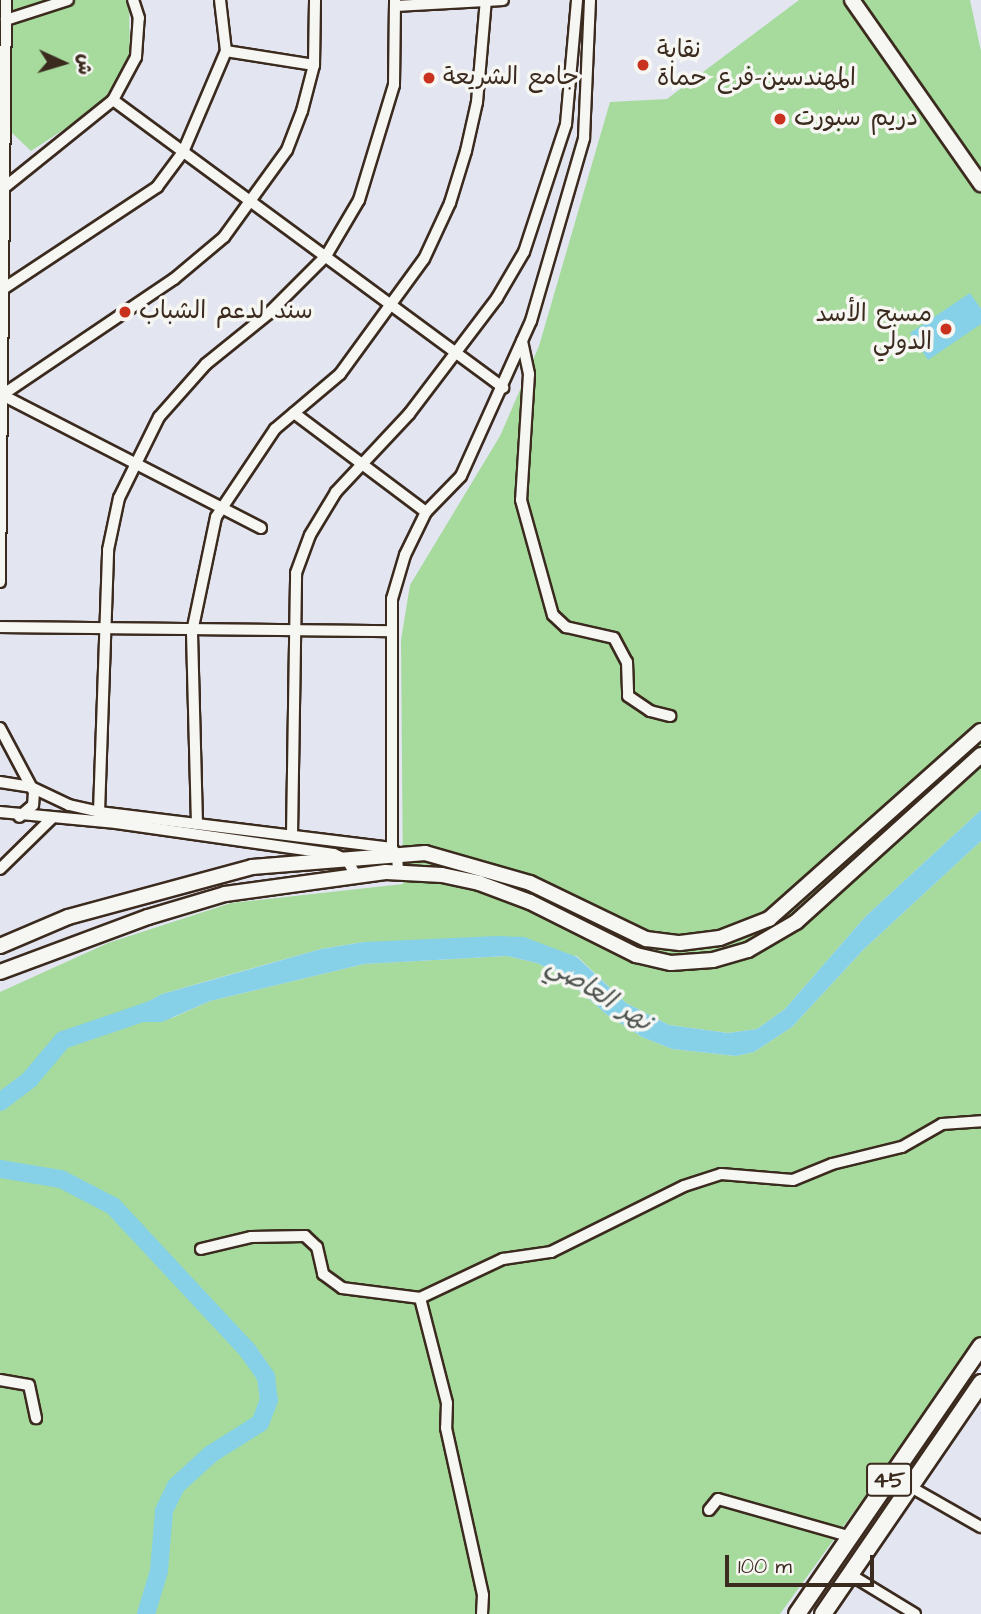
<!DOCTYPE html>
<html>
<head>
<meta charset="utf-8">
<style>
	body { margin:0 }
	#map { position:relative; width:981px; height:1614px; overflow:hidden; background:#e3e5f1; font-family:"Architects Daughter","Playpen Sans Arabic",sans-serif }
	div>[style] { position:absolute }
	[style*='--x'] { left:calc(var(--x)*1px); top:calc(var(--y)*1px); width:calc(var(--w)*1px); rotate:calc(var(--a)*1deg) }
	.green>* { inset:0; background:#a6db9d }
	.water>* { inset:0; background:#86d1e7 }
	.river>* { height:18px; margin:-9px; padding:0 9px; transform-origin:9px; border-radius:9px; background:#86d1e7 }
	.roads { filter:drop-shadow(2px 0 #3b2a1e) drop-shadow(-2px 0 #3b2a1e) drop-shadow(0 2px #3b2a1e) drop-shadow(0 -2px #3b2a1e) }
	.minor>* { height:10px; margin:-5px; padding:0 5px; transform-origin:5px; border-radius:5px; background:#f6f6f2 }
	.major>* { height:14px; margin:-7px; padding:0 7px; transform-origin:7px; border-radius:7px; background:#f6f6f2 }
	.highway>* { height:16px; margin:-8px; padding:0 8px; transform-origin:8px; border-radius:8px; background:#f6f6f2 }
	.dots>* { width:19px; height:19px; translate:-50% -50%; box-sizing:border-box; border:4px solid #f6f6f2; border-radius:50% }
	span { translate:-50% -50%; white-space:nowrap; text-align:center; line-height:1.15; -webkit-text-stroke:7px #f6f6f2; paint-order:stroke }
	.shield-label span { padding:2px 5px; background:#f6f6f2; border:2px solid; border-radius:5px; -webkit-text-stroke-width:0 }
	.shield-label { font-size:23px; color:#3b2a1e; font-weight:700 }
	.poi-label { font-size:24px; color:#3b2a1e }
	.left { translate:0 -50%; text-align:left }
	.right { translate:-100% -50%; text-align:right }
	.water-label { font-size:26px; color:#4e5450; font-style:italic }
	.north { position:absolute; left:28px; top:28px; width:70px; height:70px; -webkit-text-stroke:5px #f6f6f2; paint-order:stroke; rotate:94deg; font-size:19px; font-weight:700; line-height:28px; text-align:center; color:#3b2a1e }
	.north::after { content:''; display:block; margin:auto; width:24px; height:32px; background:#3b2a1e; clip-path:polygon(50% 0,100% 100%,50% 72%,0 100%) }
	.scale { position:absolute; left:725px; top:1555px; width:149px; height:32px; box-sizing:border-box; border:4px solid #3b2a1e; border-top:0; padding-left:9px; font-size:21px; line-height:24px; white-space:nowrap; color:#3b2a1e; -webkit-text-stroke:5px #f6f6f2; paint-order:stroke }
</style>
</head>
<body>
<div id="map">
	<div class="green">
		<div style="clip-path:polygon(13px 0,127px 0,129px 4px,130px 53px,108px 94px,89px 113px,31px 151px,9px 130px)"></div>
		<div style="clip-path:polygon(799px 0,970px 0,981px 51px,981px 810px,865px 917px,785px 1009px,757px 1029px,728px 1033px,669px 1025px,626px 1003px,577px 956px,364px 942px,321px 949px,214px 979px,162px 994px,140px 1006px,172px 1018px,210px 1001px,364px 964px,507px 956px,537px 963px,562px 975px,606px 1014px,642px 1037px,672px 1049px,736px 1056px,754px 1052px,792px 1027px,864px 949px,981px 841px,981px 1336px,780px 1614px,0 1614px,0 992px,108px 943px,231px 903px,403px 884px,401px 640px,410px 585px,500px 436px,539px 346px,610px 102px,667px 99px)"></div>
	</div>
	<div class="water">
		<div style="clip-path:polygon(970px 293px,981px 309px,981px 324px,928px 360px,910px 333px)"></div>
		<div style="clip-path:polygon(981px 810px,981px 841px,864px 949px,792px 1027px,754px 1052px,736px 1056px,672px 1049px,642px 1037px,606px 1014px,562px 975px,537px 963px,507px 956px,364px 964px,210px 1001px,162px 1022px,142px 1022px,134px 1015px,140px 1006px,162px 994px,321px 949px,364px 942px,498px 936px,524px 937px,577px 957px,626px 1003px,669px 1025px,728px 1033px,757px 1029px,785px 1009px,865px 917px)"></div>
	</div>
	<div class="river">
		<div style="--x:0;--y:1102;--w:38;--a:-37"></div>
		<div style="--x:30;--y:1079;--w:51;--a:-49.8"></div>
		<div style="--x:63;--y:1040;--w:99;--a:-18.8"></div>
		<div style="--x:0;--y:1169;--w:62;--a:9.3"></div>
		<div style="--x:61;--y:1179;--w:59;--a:27.4"></div>
		<div style="--x:113;--y:1206;--w:198;--a:47"></div>
		<div style="--x:248;--y:1351;--w:32;--a:55"></div>
		<div style="--x:266;--y:1377;--w:23;--a:83"></div>
		<div style="--x:269;--y:1400;--w:25;--a:111"></div>
		<div style="--x:260;--y:1423;--w:58;--a:147.7"></div>
		<div style="--x:211;--y:1454;--w:47;--a:137.6"></div>
		<div style="--x:176;--y:1486;--w:28;--a:116"></div>
		<div style="--x:164;--y:1511;--w:60;--a:94.8"></div>
		<div style="--x:159;--y:1571;--w:45;--a:106.8"></div>
	</div>
	<div class="roads">
		<div class="minor">
			<div style="--x:396;--y:6;--w:107;--a:-3.2"></div>
			<div style="--x:6;--y:20;--w:65;--a:-17.9"></div>
			<div style="--x:226;--y:51;--w:89;--a:9"></div>
			<div style="--x:113;--y:100;--w:485;--a:36.4"></div>
			<div style="--x:0;--y:191;--w:145;--a:-38.8"></div>
			<div style="--x:113;--y:100;--w:49;--a:-61.9"></div>
			<div style="--x:136;--y:57;--w:39;--a:-86"></div>
			<div style="--x:139;--y:18;--w:19;--a:-108"></div>
			<div style="--x:3;--y:289;--w:185;--a:-33.5"></div>
			<div style="--x:157;--y:187;--w:44;--a:-53.4"></div>
			<div style="--x:183;--y:152;--w:110;--a:-66.9"></div>
			<div style="--x:226;--y:51;--w:51;--a:-96.7"></div>
			<div style="--x:522;--y:341;--w:34;--a:78"></div>
			<div style="--x:529;--y:374;--w:126;--a:93.6"></div>
			<div style="--x:521;--y:500;--w:119;--a:74.5"></div>
			<div style="--x:553;--y:615;--w:18;--a:43"></div>
			<div style="--x:566;--y:627;--w:49;--a:12.9"></div>
			<div style="--x:614;--y:638;--w:27;--a:62"></div>
			<div style="--x:627;--y:662;--w:34;--a:88"></div>
			<div style="--x:628;--y:696;--w:27;--a:34"></div>
			<div style="--x:650;--y:711;--w:21;--a:14"></div>
			<div style="--x:294;--y:413;--w:165;--a:36.9"></div>
			<div style="--x:261;--y:528;--w:291;--a:-152.8"></div>
			<div style="--x:2;--y:395;--w:207;--a:-34"></div>
			<div style="--x:174;--y:279;--w:65;--a:-40"></div>
			<div style="--x:224;--y:237;--w:107;--a:-54.1"></div>
			<div style="--x:287;--y:150;--w:42;--a:-69"></div>
			<div style="--x:302;--y:111;--w:48;--a:-75.4"></div>
			<div style="--x:314;--y:65;--w:65;--a:-89.1"></div>
			<div style="--x:0;--y:582;--w:582;--a:-89.41"></div>
			<div style="--x:0;--y:627;--w:391;--a:0.6"></div>
			<div style="--x:0;--y:728;--w:72;--a:62"></div>
			<div style="--x:34;--y:792;--w:13;--a:94"></div>
			<div style="--x:33;--y:805;--w:18;--a:139"></div>
			<div style="--x:0;--y:782;--w:31;--a:9"></div>
			<div style="--x:31;--y:787;--w:42;--a:25.3"></div>
			<div style="--x:69;--y:805;--w:31;--a:13"></div>
			<div style="--x:99;--y:812;--w:295;--a:7"></div>
			<div style="--x:392;--y:848;--w:9;--a:58"></div>
			<div style="--x:397;--y:856;--w:16;--a:86"></div>
			<div style="--x:0;--y:812;--w:117;--a:5.4"></div>
			<div style="--x:116;--y:823;--w:220;--a:8.1"></div>
			<div style="--x:334;--y:854;--w:14;--a:25"></div>
			<div style="--x:347;--y:860;--w:16;--a:60"></div>
			<div style="--x:99;--y:812;--w:262;--a:-88"></div>
			<div style="--x:108;--y:550;--w:53;--a:-78.1"></div>
			<div style="--x:119;--y:498;--w:90;--a:-63.7"></div>
			<div style="--x:159;--y:417;--w:71;--a:-48.4"></div>
			<div style="--x:206;--y:364;--w:80;--a:-38.9"></div>
			<div style="--x:268;--y:314;--w:82;--a:-45"></div>
			<div style="--x:326;--y:256;--w:65;--a:-59.5"></div>
			<div style="--x:359;--y:200;--w:120;--a:-73.1"></div>
			<div style="--x:394;--y:85;--w:85;--a:-89.3"></div>
			<div style="--x:197;--y:824;--w:192;--a:-91.5"></div>
			<div style="--x:192;--y:632;--w:117;--a:-78.2"></div>
			<div style="--x:216;--y:517;--w:106;--a:-56.2"></div>
			<div style="--x:275;--y:429;--w:85;--a:-40.2"></div>
			<div style="--x:340;--y:374;--w:142;--a:-53.9"></div>
			<div style="--x:424;--y:259;--w:62;--a:-65.1"></div>
			<div style="--x:450;--y:203;--w:54;--a:-72.9"></div>
			<div style="--x:466;--y:151;--w:50;--a:-77.3"></div>
			<div style="--x:477;--y:102;--w:102;--a:-85"></div>
			<div style="--x:292;--y:835;--w:262;--a:-89.1"></div>
			<div style="--x:296;--y:573;--w:40;--a:-69.8"></div>
			<div style="--x:310;--y:535;--w:50;--a:-58.8"></div>
			<div style="--x:336;--y:492;--w:107;--a:-46.9"></div>
			<div style="--x:409;--y:414;--w:146;--a:-52.8"></div>
			<div style="--x:497;--y:298;--w:53;--a:-59.6"></div>
			<div style="--x:524;--y:252;--w:135;--a:-71.8"></div>
			<div style="--x:566;--y:124;--w:124;--a:-84.9"></div>
			<div style="--x:392;--y:848;--w:249;--a:-90"></div>
			<div style="--x:392;--y:599;--w:46;--a:-73.5"></div>
			<div style="--x:405;--y:555;--w:48;--a:-64"></div>
			<div style="--x:426;--y:512;--w:50;--a:-45.8"></div>
			<div style="--x:461;--y:476;--w:170;--a:-65.7"></div>
			<div style="--x:531;--y:321;--w:191;--a:-73.8"></div>
			<div style="--x:584;--y:138;--w:138;--a:-87.5"></div>
			<div style="--x:0;--y:869;--w:73;--a:-44.4"></div>
			<div style="--x:201;--y:1249;--w:51;--a:-13.5"></div>
			<div style="--x:251;--y:1237;--w:54;--a:-1.1"></div>
			<div style="--x:305;--y:1236;--w:16;--a:43"></div>
			<div style="--x:317;--y:1247;--w:28;--a:77"></div>
			<div style="--x:323;--y:1274;--w:24;--a:36"></div>
			<div style="--x:342;--y:1288;--w:79;--a:7.3"></div>
			<div style="--x:420;--y:1298;--w:108;--a:75.6"></div>
			<div style="--x:447;--y:1403;--w:25;--a:92"></div>
			<div style="--x:446;--y:1428;--w:171;--a:77.5"></div>
			<div style="--x:483;--y:1595;--w:19;--a:93"></div>
			<div style="--x:420;--y:1298;--w:92;--a:-25.2"></div>
			<div style="--x:503;--y:1259;--w:49;--a:-8.3"></div>
			<div style="--x:551;--y:1252;--w:148;--a:-26.4"></div>
			<div style="--x:684;--y:1186;--w:39;--a:-18"></div>
			<div style="--x:721;--y:1174;--w:72;--a:4.8"></div>
			<div style="--x:793;--y:1180;--w:42;--a:-22.3"></div>
			<div style="--x:832;--y:1164;--w:72;--a:-13.7"></div>
			<div style="--x:902;--y:1147;--w:46;--a:-29.9"></div>
			<div style="--x:942;--y:1124;--w:39;--a:-4"></div>
			<div style="--x:0;--y:1380;--w:29;--a:10"></div>
			<div style="--x:29;--y:1385;--w:34;--a:78"></div>
			<div style="--x:909;--y:1486;--w:83;--a:29.7"></div>
			<div style="--x:709;--y:1510;--w:14;--a:-51"></div>
			<div style="--x:718;--y:1499;--w:138;--a:15.9"></div>
			<div style="--x:851;--y:1575;--w:75;--a:31.4"></div>
		</div>
		<div class="major">
			<div style="--x:852;--y:0;--w:225;--a:55"></div>
			<div style="--x:0;--y:946;--w:74;--a:-23.1"></div>
			<div style="--x:68;--y:917;--w:191;--a:-15.2"></div>
			<div style="--x:252;--y:867;--w:174;--a:-4.6"></div>
			<div style="--x:425;--y:853;--w:109;--a:15.9"></div>
			<div style="--x:530;--y:883;--w:129;--a:25.8"></div>
			<div style="--x:646;--y:939;--w:34;--a:7"></div>
			<div style="--x:680;--y:943;--w:40;--a:-7.1"></div>
			<div style="--x:720;--y:938;--w:53;--a:-21.2"></div>
			<div style="--x:769;--y:919;--w:283;--a:-41.6"></div>
			<div style="--x:0;--y:972;--w:158;--a:-20.4"></div>
			<div style="--x:148;--y:917;--w:80;--a:-16.6"></div>
			<div style="--x:225;--y:894;--w:162;--a:-7.8"></div>
			<div style="--x:386;--y:872;--w:56;--a:3.1"></div>
			<div style="--x:442;--y:875;--w:38;--a:12"></div>
			<div style="--x:479;--y:883;--w:54;--a:20.4"></div>
			<div style="--x:530;--y:902;--w:119;--a:26.6"></div>
			<div style="--x:636;--y:955;--w:36;--a:13"></div>
			<div style="--x:671;--y:963;--w:42;--a:-4.1"></div>
			<div style="--x:713;--y:960;--w:36;--a:-16"></div>
			<div style="--x:748;--y:950;--w:56;--a:-30.3"></div>
			<div style="--x:796;--y:922;--w:249;--a:-42.1"></div>
		</div>
		<div class="highway">
			<div style="--x:797;--y:1614;--w:325;--a:-55.5"></div>
			<div style="--x:823;--y:1614;--w:280;--a:-55.6"></div>
		</div>
	</div>
	<div class="dots">
		<div style="left:643px;top:65px;background:#c8321e"></div>
		<div style="left:429px;top:78px;background:#c8321e"></div>
		<div style="left:780px;top:119px;background:#c8321e"></div>
		<div style="left:125px;top:312px;background:#c8321e"></div>
		<div style="left:946px;top:329px;background:#c8321e"></div>
	</div>
	<div class="shield-label">
		<span style="left:889px;top:1480px">45</span>
	</div>
	<div class="poi-label">
		<span class="left" style="left:657px;top:65px">نقابة<br>المهندسين-فرع حماة</span>
		<span class="left" style="left:443px;top:78px">جامع الشريعة</span>
		<span class="left" style="left:794px;top:119px">دريم سبورت</span>
		<span class="left" style="left:139px;top:312px">سند لدعم الشباب</span>
		<span class="right" style="left:932px;top:329px">مسبح الأسد<br>الدولي</span>
	</div>
	<div class="water-label">
		<span style="left:599px;top:994px;rotate:32deg">نهر العاصي</span>
	</div>
	<div class="north">ش</div>
	<div class="scale">100 m</div>
</div>
</body>
</html>
